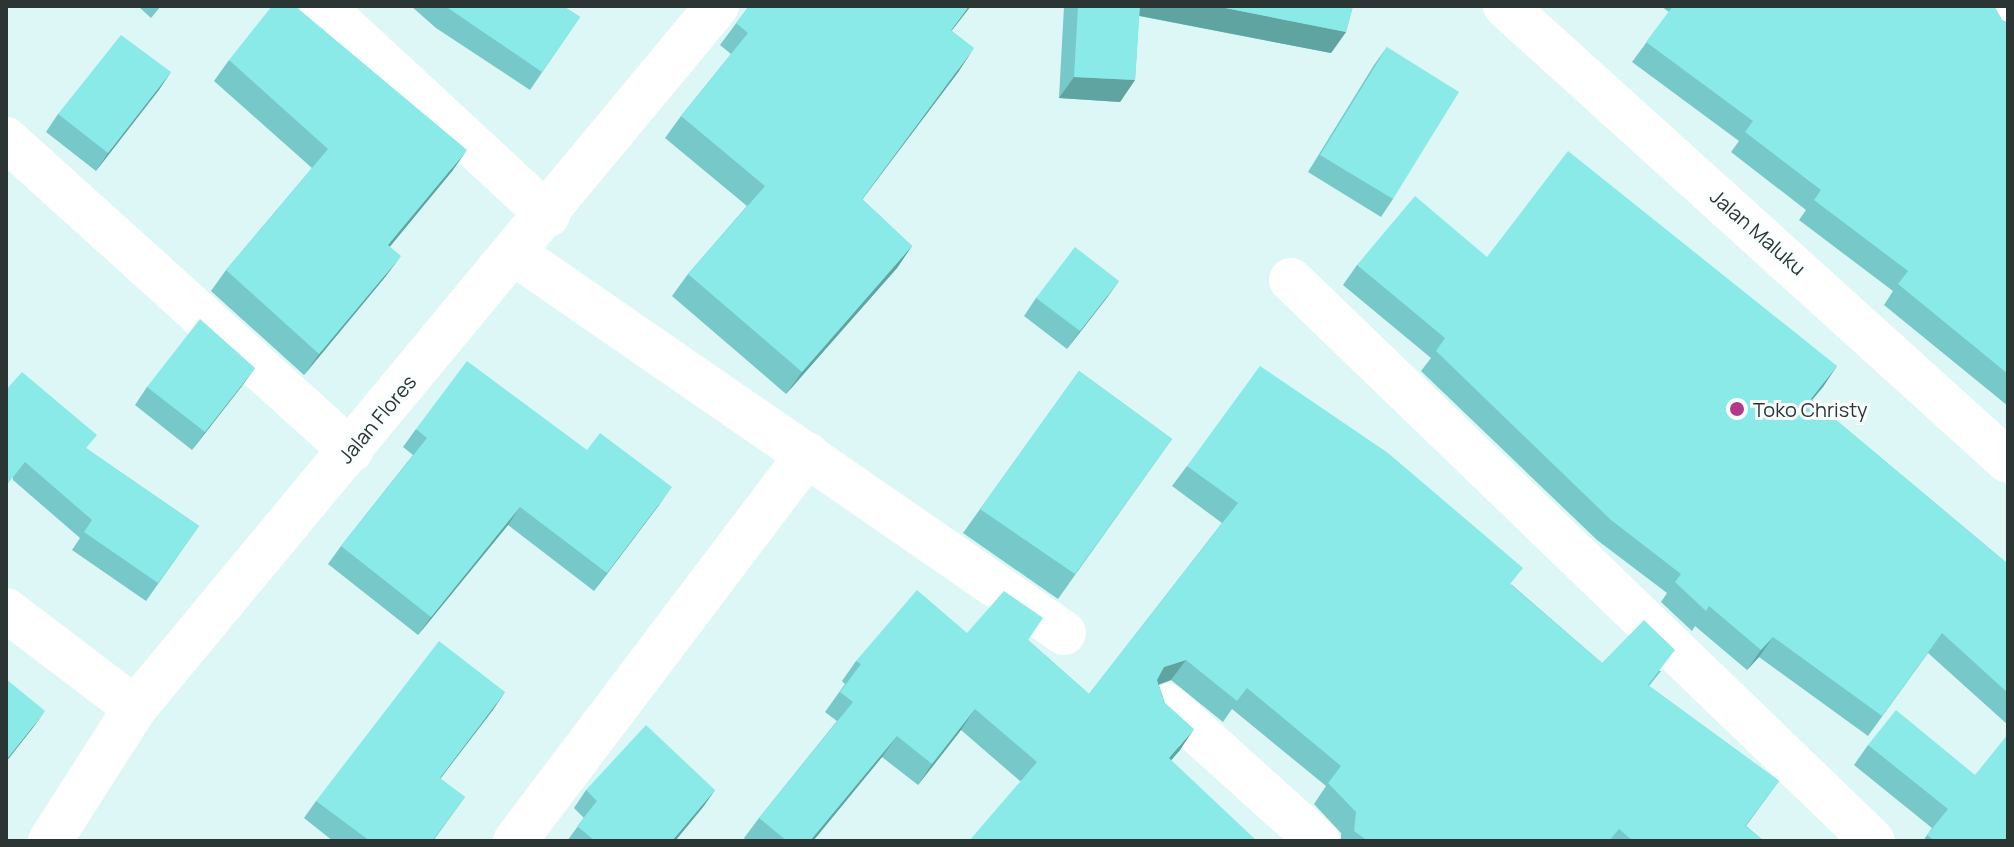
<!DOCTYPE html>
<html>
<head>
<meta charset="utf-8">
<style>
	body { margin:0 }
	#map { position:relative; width:2014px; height:847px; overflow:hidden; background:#ddf7f6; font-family:Manrope,sans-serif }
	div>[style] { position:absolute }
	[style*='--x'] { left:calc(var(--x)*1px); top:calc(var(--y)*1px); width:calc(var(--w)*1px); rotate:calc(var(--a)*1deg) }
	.minor>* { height:44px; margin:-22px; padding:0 22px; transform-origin:22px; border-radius:22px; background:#fff }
	.major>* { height:44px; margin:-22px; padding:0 22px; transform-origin:22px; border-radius:22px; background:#fff }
	.wall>* { inset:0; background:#76c9c8 }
	.shaded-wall>* { inset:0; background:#60a4a2 }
	.building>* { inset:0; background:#89eae8 }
	.dots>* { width:22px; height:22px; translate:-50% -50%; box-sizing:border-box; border:4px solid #faffff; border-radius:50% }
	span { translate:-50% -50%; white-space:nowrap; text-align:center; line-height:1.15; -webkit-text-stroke:6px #faffff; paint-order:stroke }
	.street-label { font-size:20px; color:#2b3534 }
	.poi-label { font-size:20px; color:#2b3534 }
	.left { translate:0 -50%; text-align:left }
	.frame { position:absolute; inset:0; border:8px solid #2b3534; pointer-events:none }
</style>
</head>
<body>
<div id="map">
	<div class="minor">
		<div style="--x:322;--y:6;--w:308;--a:42.8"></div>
		<div style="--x:1995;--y:6;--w:24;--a:57"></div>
		<div style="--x:6;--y:139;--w:465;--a:42.1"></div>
		<div style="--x:515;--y:254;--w:667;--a:34.62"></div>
		<div style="--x:1291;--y:280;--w:808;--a:43.95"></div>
		<div style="--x:6;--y:610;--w:162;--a:37.2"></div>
		<div style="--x:1167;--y:705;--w:203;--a:42"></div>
		<div style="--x:50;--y:841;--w:158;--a:-57.4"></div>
		<div style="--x:135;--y:708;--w:912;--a:-50.34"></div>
		<div style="--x:515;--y:841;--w:485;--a:-52.9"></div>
	</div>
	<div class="major">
		<div style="--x:1505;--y:6;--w:678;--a:42.13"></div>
	</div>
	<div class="wall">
		<div style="clip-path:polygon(138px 6px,161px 6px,151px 18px)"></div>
		<div style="clip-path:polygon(411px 6px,563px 6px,580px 17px,530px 90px,436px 28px)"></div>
		<div style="clip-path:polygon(749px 6px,952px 31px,959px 71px,862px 199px,912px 246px,897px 268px,786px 394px,672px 296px,688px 274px,747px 206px,665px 138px,681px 116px,731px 54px,720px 45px)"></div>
		<div style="clip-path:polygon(1064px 6px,1353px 6px,1346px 32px,1331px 53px,1139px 16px,1135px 80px,1120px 102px,1059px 98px)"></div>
		<div style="clip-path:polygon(1661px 6px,1994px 6px,2002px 20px,2008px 23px,2008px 406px,1884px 305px,1893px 291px,1799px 220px,1806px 210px,1731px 152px,1739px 141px,1632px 62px,1669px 12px)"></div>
		<div style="clip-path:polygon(1387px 47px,1393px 199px,1381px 217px,1308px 172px,1374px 65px)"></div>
		<div style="clip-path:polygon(229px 60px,453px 170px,390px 246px,386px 276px,304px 375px,211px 291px,226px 270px,312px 168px,214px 81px)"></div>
		<div style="clip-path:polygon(171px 72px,96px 171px,46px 132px,58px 114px)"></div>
		<div style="clip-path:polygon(1487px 257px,1837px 366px,1812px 400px,2008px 564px,2008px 725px,1928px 653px,1868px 736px,1759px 657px,1747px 670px,1695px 626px,1692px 631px,1661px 602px,1667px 593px,1597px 540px,1421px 371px,1431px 358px,1343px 285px,1357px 265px)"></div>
		<div style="clip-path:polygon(1119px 281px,1067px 349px,1024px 316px,1036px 298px)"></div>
		<div style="clip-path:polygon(255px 368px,192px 450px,135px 405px,147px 387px)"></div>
		<div style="clip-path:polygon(1079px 371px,1172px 439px,1058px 599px,963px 533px)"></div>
		<div style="clip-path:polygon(6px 390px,87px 449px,199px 526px,146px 601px,72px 550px,80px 538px,13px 480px)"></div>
		<div style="clip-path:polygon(416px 429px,659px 505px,594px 591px,508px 525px,418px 635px,328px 564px,341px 546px,413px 455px,403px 447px)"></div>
		<div style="clip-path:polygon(1187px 466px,1512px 585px,1602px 663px,1661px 671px,1649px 686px,1779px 781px,1746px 826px,1764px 841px,1341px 841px,1341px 833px,1314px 804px,1326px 786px,1232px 709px,1223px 722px,1171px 680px,1159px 685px,1180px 750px,1171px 760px,1020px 781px,961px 730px,918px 785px,882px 757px,813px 841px,747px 841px,744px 838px,759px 818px,837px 721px,825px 712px,845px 684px,842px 681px,856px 661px,967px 633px,1028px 640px,1089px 694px,1222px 523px,1172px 486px)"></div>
		<div style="clip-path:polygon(505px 692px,440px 779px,465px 797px,433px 841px,333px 841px,304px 818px,316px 801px)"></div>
		<div style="clip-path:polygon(1868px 745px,1975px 775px,2008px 841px,1923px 841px,1932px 828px,1854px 765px)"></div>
		<div style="clip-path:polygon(586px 790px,715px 790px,703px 807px,675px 841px,567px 841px,584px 818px,574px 808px)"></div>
	</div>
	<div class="shaded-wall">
		<div style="clip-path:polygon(969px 6px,971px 6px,935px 52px,951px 30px)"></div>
		<div style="clip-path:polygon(1130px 6px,1215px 6px,1346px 32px,1331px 53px,1125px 13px)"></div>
		<div style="clip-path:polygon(974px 48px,959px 71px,846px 221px,862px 199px)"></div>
		<div style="clip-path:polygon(171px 72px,159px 90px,96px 171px,108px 153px)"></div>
		<div style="clip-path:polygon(1074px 77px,1135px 80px,1120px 102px,1059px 98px)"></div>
		<div style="clip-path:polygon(467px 150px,453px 170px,374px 266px,388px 245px)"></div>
		<div style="clip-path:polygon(912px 246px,897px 268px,786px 394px,802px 372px)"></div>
		<div style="clip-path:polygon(401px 256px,386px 276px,304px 375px,319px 354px)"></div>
		<div style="clip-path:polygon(1119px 281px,1106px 299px,1067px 349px,1080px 331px)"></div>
		<div style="clip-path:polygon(1837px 366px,1823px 387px,1796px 419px,1811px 399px)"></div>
		<div style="clip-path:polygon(255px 368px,242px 386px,192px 450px,205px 432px)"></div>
		<div style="clip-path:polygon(672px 487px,659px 505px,594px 591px,607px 573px)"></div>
		<div style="clip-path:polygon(520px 507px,508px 525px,418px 635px,431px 617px)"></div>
		<div style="clip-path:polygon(1773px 637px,1759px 657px,1747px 670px,1761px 650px)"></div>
		<div style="clip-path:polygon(1186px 660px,1171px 680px,1149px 688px,1164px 667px)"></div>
		<div style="clip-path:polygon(505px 692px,493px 710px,427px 796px,440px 778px)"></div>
		<div style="clip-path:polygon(975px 709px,961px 730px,918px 785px,932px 764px)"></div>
		<div style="clip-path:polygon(45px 711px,32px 729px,6px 762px,6px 760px)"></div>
		<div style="clip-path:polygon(1194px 729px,1180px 750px,1155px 779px,1169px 758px)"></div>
		<div style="clip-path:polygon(897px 736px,882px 757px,813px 841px,810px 841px)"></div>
		<div style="clip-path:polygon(715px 790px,703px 807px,675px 841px,672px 841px)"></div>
	</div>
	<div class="building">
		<div style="clip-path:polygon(272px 6px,295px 6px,467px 150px,388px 245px,401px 256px,319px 354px,226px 270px,328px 149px,229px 60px)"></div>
		<div style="clip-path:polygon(445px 6px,563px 6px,580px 17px,542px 72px)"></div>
		<div style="clip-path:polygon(749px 6px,969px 6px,951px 30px,974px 48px,862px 199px,912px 246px,802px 372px,688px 274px,765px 186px,681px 116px,748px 33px,736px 23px)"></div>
		<div style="clip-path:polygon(1078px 6px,1140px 6px,1135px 80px,1074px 77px)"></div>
		<div style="clip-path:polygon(1215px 6px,1353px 6px,1346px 32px)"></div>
		<div style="clip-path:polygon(1673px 6px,1994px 6px,2002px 20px,2008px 23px,2008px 374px,1898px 284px,1908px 271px,1814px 200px,1821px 190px,1745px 132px,1753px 121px,1646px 42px)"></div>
		<div style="clip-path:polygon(121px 35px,171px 72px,108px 153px,58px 114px)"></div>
		<div style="clip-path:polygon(1387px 47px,1459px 92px,1393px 199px,1320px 155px)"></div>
		<div style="clip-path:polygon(1568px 151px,1837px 366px,1811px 399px,2008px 564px,2008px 693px,1942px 633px,1882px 716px,1773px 637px,1761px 650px,1709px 606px,1706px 611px,1675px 582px,1681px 574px,1611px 520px,1436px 351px,1445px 338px,1357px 265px,1415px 196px,1487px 257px)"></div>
		<div style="clip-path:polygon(1075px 247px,1119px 281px,1080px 331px,1036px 298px)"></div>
		<div style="clip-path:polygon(200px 319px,255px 368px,205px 432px,147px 387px)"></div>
		<div style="clip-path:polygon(467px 361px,587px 450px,600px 433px,672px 487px,607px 573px,520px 507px,431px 617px,341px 546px,427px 438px,416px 429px)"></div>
		<div style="clip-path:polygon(1260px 366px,1388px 453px,1523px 568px,1510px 584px,1602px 663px,1644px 620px,1675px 650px,1648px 685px,1779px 781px,1745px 826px,1764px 841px,1633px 841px,1619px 829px,1609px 841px,1368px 841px,1354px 831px,1356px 812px,1328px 783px,1341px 766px,1247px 688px,1237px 701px,1186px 660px,1164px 667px,1157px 680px,1164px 702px,1194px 729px,1169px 758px,1257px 841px,969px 841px,1037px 762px,975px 709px,932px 764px,897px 736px,810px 841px,787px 841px,759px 818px,853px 702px,840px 692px,861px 664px,856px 661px,917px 590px,967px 633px,1004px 591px,1043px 618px,1028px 640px,1089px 694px,1238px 503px,1187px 466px)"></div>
		<div style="clip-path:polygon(1079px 371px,1172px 439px,1075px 574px,980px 509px)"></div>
		<div style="clip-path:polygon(22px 372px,97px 435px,86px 448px,199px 526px,158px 583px,84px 532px,92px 520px,25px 462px,6px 486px,6px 390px)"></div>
		<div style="clip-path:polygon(439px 641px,505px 692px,440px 778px,465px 797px,432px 841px,370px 841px,316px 801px)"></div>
		<div style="clip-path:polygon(6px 679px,45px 711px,6px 760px)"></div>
		<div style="clip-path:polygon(1896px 710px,1975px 775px,2008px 734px,2008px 841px,1935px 841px,1927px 835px,1948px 809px,1868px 745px)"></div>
		<div style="clip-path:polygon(646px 725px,715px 790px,672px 841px,595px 841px,577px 826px,597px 801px,586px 790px)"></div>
	</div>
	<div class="dots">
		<div style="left:1737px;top:409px;background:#b4398a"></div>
	</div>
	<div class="street-label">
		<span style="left:1758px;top:232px;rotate:41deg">Jalan Maluku</span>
		<span style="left:377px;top:419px;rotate:-50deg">Jalan Flores</span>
	</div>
	<div class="poi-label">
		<span class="left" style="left:1753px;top:409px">Toko Christy</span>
	</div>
	<div class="frame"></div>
</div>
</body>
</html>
